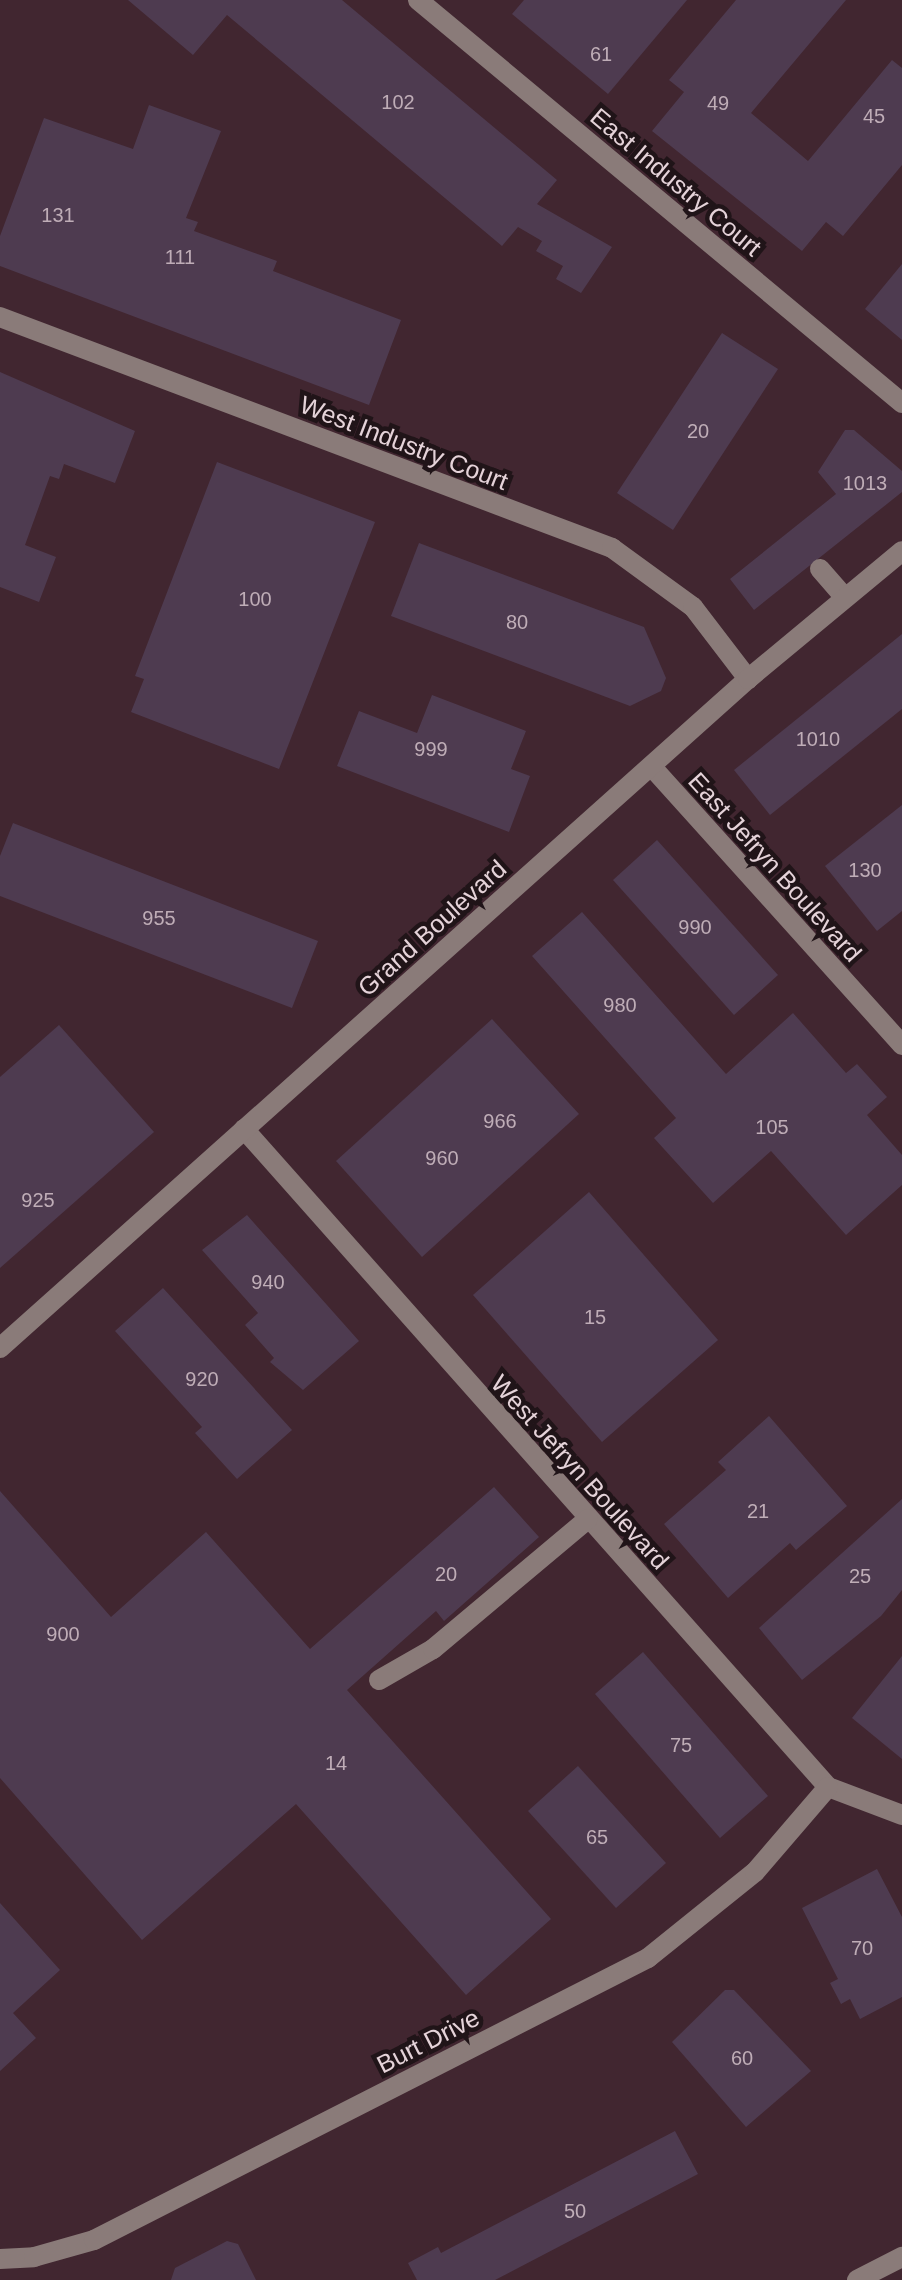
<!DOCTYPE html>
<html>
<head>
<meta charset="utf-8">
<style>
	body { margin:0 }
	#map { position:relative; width:902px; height:2280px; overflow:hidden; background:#412630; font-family:Arial,sans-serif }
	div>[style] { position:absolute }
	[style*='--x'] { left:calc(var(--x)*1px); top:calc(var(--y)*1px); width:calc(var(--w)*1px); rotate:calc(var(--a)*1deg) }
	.building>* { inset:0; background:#4e3b50 }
	.minor>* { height:20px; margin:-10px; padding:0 10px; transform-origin:10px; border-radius:10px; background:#8a7b79 }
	span { translate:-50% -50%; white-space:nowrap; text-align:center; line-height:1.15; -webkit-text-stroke:9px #201418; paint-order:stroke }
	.number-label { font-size:20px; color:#bfadb7 }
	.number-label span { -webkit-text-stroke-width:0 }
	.street-label { font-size:25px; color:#e5d3d9 }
</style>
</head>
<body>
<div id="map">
	<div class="building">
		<div style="clip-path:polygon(128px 0,342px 0,557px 180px,537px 204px,612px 247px,581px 293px,556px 279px,563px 266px,536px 251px,542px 241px,518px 227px,502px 246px,227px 15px,193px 55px)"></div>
		<div style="clip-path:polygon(524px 0,687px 0,608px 94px,512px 14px)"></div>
		<div style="clip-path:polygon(736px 0,846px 0,751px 113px,808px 161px,892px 60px,902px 68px,902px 165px,843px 236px,826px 222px,802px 251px,652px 131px,684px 92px,669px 80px)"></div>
		<div style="clip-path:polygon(149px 105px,221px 131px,186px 218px,198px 222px,194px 231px,277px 261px,273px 271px,401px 320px,369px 405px,0 266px,0 236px,44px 118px,133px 149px)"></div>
		<div style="clip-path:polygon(902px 264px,902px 340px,865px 309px)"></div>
		<div style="clip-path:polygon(722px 333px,778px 369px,673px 530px,617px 493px)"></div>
		<div style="clip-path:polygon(0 372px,135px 431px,115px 483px,64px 464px,59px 479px,50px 476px,25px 545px,56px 557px,39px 602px,0 587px)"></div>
		<div style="clip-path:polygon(845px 430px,854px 430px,902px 471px,902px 492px,754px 610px,730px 579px,836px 494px,818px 472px)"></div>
		<div style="clip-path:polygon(217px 462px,375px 522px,279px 769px,131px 712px,144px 679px,135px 676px)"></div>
		<div style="clip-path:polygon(419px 543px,644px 627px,666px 678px,661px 691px,630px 706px,391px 616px)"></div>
		<div style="clip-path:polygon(902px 634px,902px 709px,770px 815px,734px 770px)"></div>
		<div style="clip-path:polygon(432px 695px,526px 731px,511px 769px,530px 776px,509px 832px,337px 766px,359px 711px,417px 733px)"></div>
		<div style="clip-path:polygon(902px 805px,902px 911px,877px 931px,825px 866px)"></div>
		<div style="clip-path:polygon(13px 823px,318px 941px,292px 1008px,0 896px,0 856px)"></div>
		<div style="clip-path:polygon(657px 840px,778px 975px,734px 1015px,613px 880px)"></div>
		<div style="clip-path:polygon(582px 912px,726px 1074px,793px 1013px,846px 1073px,857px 1064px,887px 1097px,867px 1115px,902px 1155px,902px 1185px,846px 1235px,771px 1151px,713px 1203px,654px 1138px,676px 1118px,532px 956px)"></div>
		<div style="clip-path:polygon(492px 1019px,579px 1114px,422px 1257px,336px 1161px)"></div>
		<div style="clip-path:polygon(59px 1025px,154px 1132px,0 1268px,0 1077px)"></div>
		<div style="clip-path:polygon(589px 1192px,718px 1340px,602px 1442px,473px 1295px)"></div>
		<div style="clip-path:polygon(247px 1215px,359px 1341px,303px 1390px,270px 1362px,274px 1358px,245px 1325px,258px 1313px,202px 1250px)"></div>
		<div style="clip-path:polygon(163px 1288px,292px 1430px,237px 1479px,195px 1433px,202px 1427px,115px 1331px)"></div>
		<div style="clip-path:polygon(769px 1416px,847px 1506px,796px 1550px,790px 1543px,728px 1598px,664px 1524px,726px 1470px,718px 1462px)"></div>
		<div style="clip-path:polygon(494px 1487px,539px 1537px,444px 1621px,436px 1611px,347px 1690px,551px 1919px,466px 1995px,296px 1804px,142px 1940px,0 1778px,0 1491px,111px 1617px,206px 1532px,310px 1649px)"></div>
		<div style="clip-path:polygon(902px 1499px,902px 1590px,881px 1616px,802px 1680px,759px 1628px)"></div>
		<div style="clip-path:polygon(643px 1652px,768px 1796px,720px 1838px,595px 1694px)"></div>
		<div style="clip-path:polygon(902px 1656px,902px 1759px,852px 1718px)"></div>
		<div style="clip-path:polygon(578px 1766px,666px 1863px,616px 1908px,528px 1811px)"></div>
		<div style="clip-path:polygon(877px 1869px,902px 1917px,902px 1997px,860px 2019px,850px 1999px,841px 2004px,830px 1983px,838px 1979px,802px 1908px)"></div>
		<div style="clip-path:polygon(0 1903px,60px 1970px,13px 2013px,36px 2038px,0 2071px)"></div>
		<div style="clip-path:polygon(725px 1990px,734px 1990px,811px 2071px,746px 2127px,672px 2042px)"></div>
		<div style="clip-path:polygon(675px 2131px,698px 2174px,495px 2280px,417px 2280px,408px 2263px,438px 2247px,441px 2253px)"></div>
		<div style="clip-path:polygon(227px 2241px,238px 2244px,256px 2280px,171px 2280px,175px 2268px)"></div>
	</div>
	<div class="minor">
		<div style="--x:418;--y:0;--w:630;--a:39.78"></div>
		<div style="--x:0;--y:317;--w:654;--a:20.68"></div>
		<div style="--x:612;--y:548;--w:100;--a:36.1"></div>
		<div style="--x:693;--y:607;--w:91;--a:52.6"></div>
		<div style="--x:820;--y:569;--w:38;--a:49"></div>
		<div style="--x:652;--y:767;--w:374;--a:48"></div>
		<div style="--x:244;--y:1129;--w:880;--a:48.41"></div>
		<div style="--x:828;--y:1787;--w:79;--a:20.7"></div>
		<div style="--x:0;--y:1348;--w:1004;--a:-41.81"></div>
		<div style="--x:748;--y:679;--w:200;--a:-39.7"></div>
		<div style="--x:379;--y:1680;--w:62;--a:-29.9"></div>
		<div style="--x:433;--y:1649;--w:202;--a:-40"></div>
		<div style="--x:0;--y:2259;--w:34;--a:-3"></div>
		<div style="--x:34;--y:2257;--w:62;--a:-15.8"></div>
		<div style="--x:94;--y:2240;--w:622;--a:-26.98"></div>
		<div style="--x:648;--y:1958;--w:137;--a:-38.8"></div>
		<div style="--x:755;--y:1872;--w:112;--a:-49.3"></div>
		<div style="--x:857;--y:2280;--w:51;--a:-27.1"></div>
	</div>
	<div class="number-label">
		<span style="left:601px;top:54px">61</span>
		<span style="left:398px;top:102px">102</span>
		<span style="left:718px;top:103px">49</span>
		<span style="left:874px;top:116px">45</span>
		<span style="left:58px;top:215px">131</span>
		<span style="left:180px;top:257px">111</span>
		<span style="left:698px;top:431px">20</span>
		<span style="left:865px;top:483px">1013</span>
		<span style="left:255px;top:599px">100</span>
		<span style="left:517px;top:622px">80</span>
		<span style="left:818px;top:739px">1010</span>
		<span style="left:431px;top:749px">999</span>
		<span style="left:865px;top:870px">130</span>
		<span style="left:159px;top:918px">955</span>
		<span style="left:695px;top:927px">990</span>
		<span style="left:620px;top:1005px">980</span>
		<span style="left:500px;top:1121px">966</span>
		<span style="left:772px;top:1127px">105</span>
		<span style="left:442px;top:1158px">960</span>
		<span style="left:38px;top:1200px">925</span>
		<span style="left:268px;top:1282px">940</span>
		<span style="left:595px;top:1317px">15</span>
		<span style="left:202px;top:1379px">920</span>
		<span style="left:758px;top:1511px">21</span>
		<span style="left:446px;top:1574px">20</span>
		<span style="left:860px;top:1576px">25</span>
		<span style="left:63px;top:1634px">900</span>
		<span style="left:681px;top:1745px">75</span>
		<span style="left:336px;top:1763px">14</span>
		<span style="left:597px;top:1837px">65</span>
		<span style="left:862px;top:1948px">70</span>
		<span style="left:742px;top:2058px">60</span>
		<span style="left:575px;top:2211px">50</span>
	</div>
	<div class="street-label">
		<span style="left:676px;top:182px;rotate:40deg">East Industry Court</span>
		<span style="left:404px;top:443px;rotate:21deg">West Industry Court</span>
		<span style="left:775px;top:867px;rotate:48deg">East Jefryn Boulevard</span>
		<span style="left:432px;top:928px;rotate:-42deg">Grand Boulevard</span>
		<span style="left:580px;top:1472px;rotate:48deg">West Jefryn Boulevard</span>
		<span style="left:428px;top:2041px;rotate:-27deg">Burt Drive</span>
	</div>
</div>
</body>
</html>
